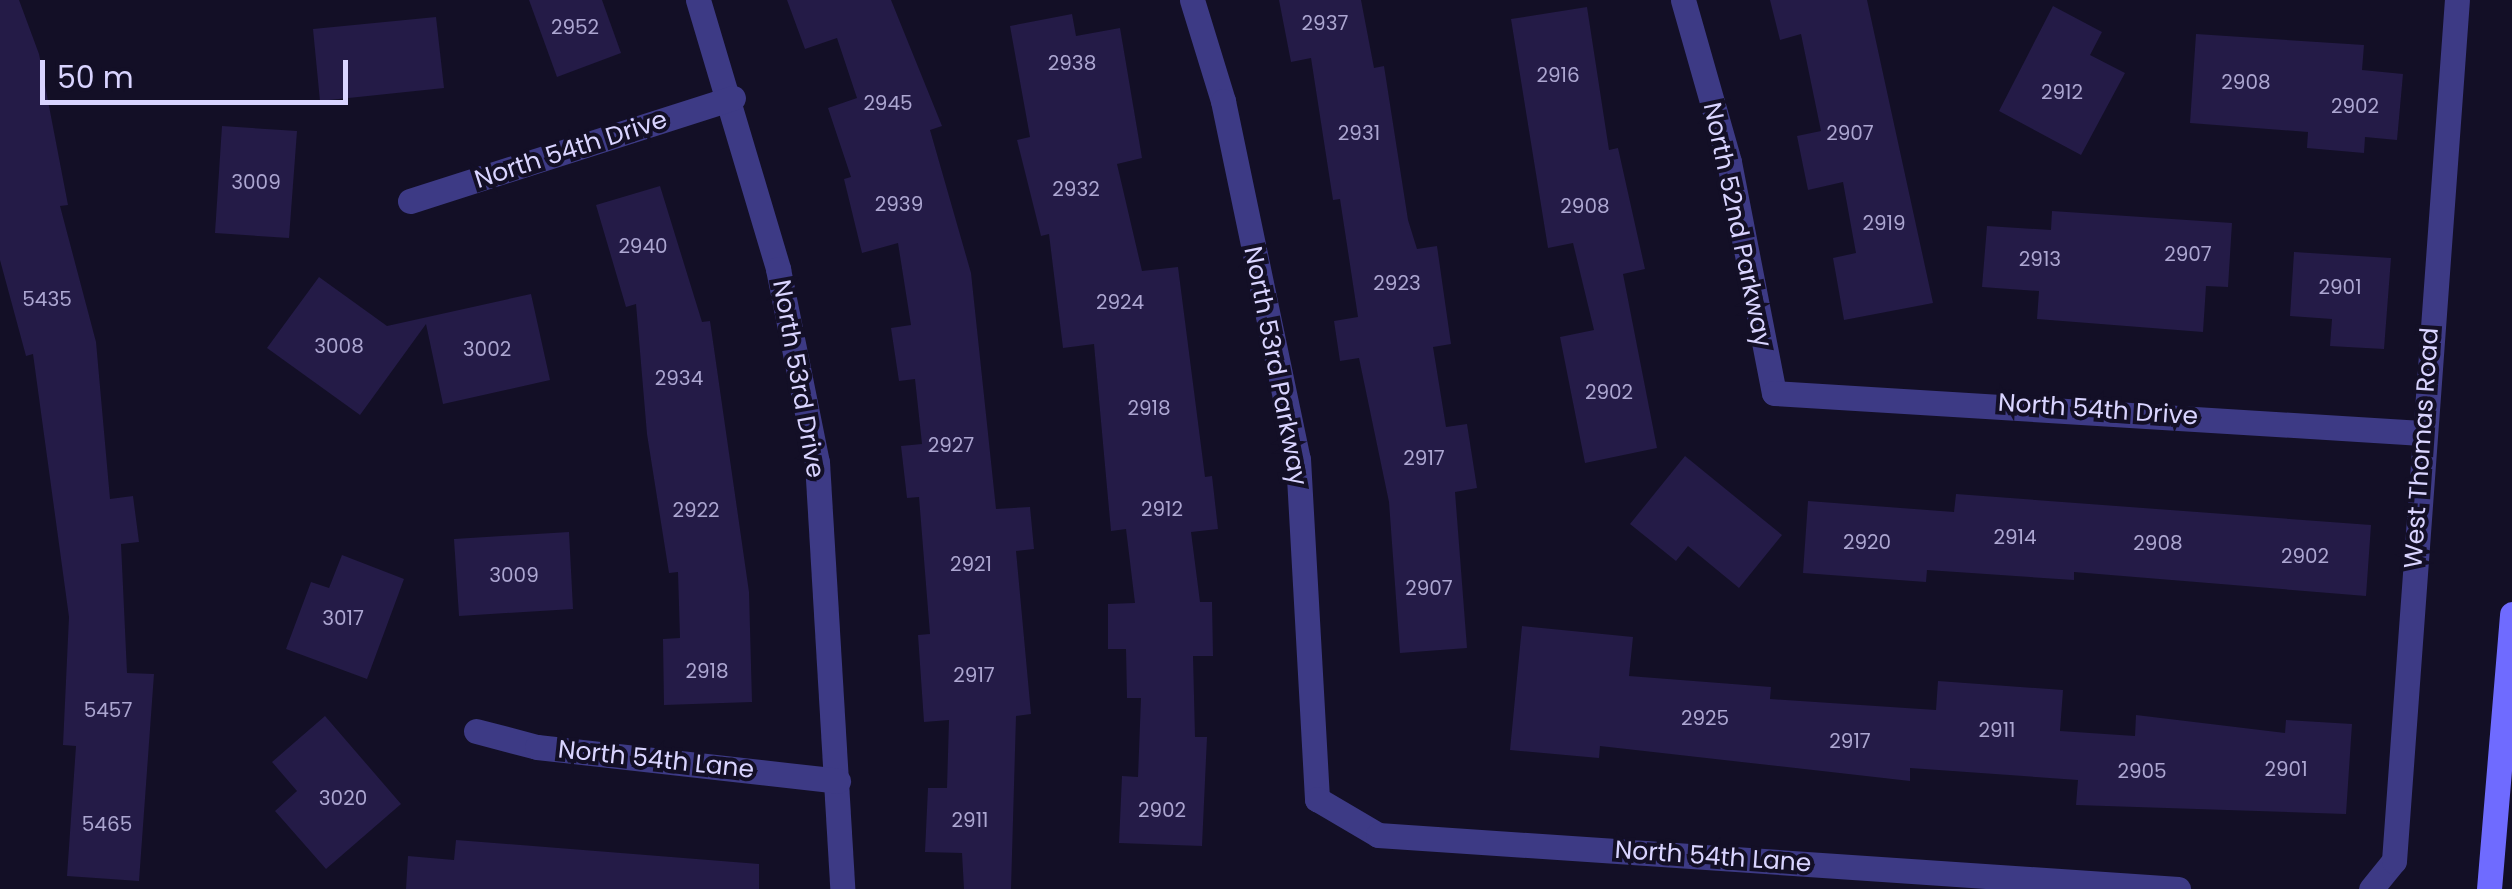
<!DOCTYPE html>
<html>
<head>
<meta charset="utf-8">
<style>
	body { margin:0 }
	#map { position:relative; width:2512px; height:889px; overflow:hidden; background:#130f26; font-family:Poppins,sans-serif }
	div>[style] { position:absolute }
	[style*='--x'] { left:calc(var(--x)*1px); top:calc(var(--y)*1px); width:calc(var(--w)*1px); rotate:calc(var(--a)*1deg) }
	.building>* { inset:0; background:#241b47 }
	.street>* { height:25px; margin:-12.5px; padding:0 12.5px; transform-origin:12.5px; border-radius:12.5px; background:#3d3a85 }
	.secondary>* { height:25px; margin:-12.5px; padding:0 12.5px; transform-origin:12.5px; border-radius:12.5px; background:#6f6bff }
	span { translate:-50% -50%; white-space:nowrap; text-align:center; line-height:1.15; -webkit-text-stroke:8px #130f26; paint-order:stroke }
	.number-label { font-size:20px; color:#aca6d1 }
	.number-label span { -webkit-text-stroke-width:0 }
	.street-label { font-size:25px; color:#d9d4ff }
	.scale { position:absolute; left:40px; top:60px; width:308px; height:45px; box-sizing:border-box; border:5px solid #d9d4ff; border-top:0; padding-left:12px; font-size:30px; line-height:35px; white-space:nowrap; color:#d9d4ff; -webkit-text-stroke:8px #130f26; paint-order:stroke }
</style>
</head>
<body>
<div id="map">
	<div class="building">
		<div style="clip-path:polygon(0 0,19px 0,39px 54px,68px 205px,60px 206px,96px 342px,110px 499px,133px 496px,139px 542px,121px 544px,127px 673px,154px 674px,139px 881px,67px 876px,76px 746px,63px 745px,69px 617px,33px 354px,26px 356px,0 260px)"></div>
		<div style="clip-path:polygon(529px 0,602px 0,621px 53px,557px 77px)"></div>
		<div style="clip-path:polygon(787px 0,891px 0,942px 126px,930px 130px,971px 273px,996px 509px,1030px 507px,1034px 549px,1016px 551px,1031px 714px,1016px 716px,1011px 889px,964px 889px,962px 853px,925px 852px,928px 788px,947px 788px,949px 720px,924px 722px,918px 635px,930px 634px,919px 497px,907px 498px,901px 446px,922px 444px,915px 379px,899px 381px,891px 328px,911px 325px,898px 243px,862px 253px,844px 179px,851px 177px,828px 108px,857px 98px,837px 38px,805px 49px)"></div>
		<div style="clip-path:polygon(1279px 0,1361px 0,1374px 68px,1384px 66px,1408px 220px,1417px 249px,1437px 246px,1451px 344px,1433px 347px,1446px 427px,1467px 424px,1477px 488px,1455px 492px,1467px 648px,1400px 653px,1389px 502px,1359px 358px,1340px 361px,1334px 321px,1358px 317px,1340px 199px,1333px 200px,1311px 58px,1291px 62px)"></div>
		<div style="clip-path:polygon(1770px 0,1867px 0,1933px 303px,1844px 320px,1833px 258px,1856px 253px,1843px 182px,1808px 190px,1797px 136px,1821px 131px,1801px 34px,1780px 40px)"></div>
		<div style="clip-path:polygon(2053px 6px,2102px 32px,2090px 55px,2125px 73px,2081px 155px,1999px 111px)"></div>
		<div style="clip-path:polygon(1587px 7px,1609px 150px,1618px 148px,1645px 269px,1623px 274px,1657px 448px,1585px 463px,1560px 337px,1594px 330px,1573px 243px,1548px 248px,1511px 19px)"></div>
		<div style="clip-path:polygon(1072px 14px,1076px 36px,1120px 28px,1142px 158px,1117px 164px,1142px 271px,1178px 267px,1205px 477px,1212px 476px,1218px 529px,1191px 532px,1200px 602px,1212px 602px,1213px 656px,1193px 656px,1195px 737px,1207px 737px,1202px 846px,1119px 843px,1122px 776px,1138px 777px,1141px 698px,1127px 698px,1126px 649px,1108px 649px,1108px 604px,1135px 603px,1126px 529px,1111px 531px,1094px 344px,1063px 348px,1049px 234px,1041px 236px,1017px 140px,1030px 137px,1010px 26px)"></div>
		<div style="clip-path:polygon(436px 17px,444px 88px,320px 101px,313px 29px)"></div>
		<div style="clip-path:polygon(2196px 34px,2364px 45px,2362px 70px,2403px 74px,2397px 140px,2365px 137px,2364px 153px,2307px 148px,2308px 132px,2190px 123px)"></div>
		<div style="clip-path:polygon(222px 126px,297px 131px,289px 238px,215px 233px)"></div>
		<div style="clip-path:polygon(660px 186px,702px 322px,710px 321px,749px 592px,752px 702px,664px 705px,663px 639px,680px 638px,678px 572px,669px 573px,647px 434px,636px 304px,626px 307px,596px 205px)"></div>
		<div style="clip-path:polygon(2052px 211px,2232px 223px,2228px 287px,2206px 286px,2203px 332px,2037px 319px,2039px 291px,1982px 287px,1987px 226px,2051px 230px)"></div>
		<div style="clip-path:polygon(2294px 252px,2391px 258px,2384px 349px,2330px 346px,2332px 319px,2290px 316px)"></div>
		<div style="clip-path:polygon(319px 277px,387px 326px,531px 294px,550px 380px,443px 404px,426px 324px,360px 415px,267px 348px)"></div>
		<div style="clip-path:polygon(1685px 456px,1782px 535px,1739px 588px,1688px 546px,1676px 561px,1630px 524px)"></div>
		<div style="clip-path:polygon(1956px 494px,2371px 525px,2366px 596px,2074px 572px,2074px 580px,1927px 570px,1926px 582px,1803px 573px,1808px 501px,1954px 512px)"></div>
		<div style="clip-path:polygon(569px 532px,573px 609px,459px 616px,454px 539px)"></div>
		<div style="clip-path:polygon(342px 555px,404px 579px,367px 679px,286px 649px,311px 582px,329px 588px)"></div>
		<div style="clip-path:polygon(1522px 626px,1633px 637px,1629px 676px,1771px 687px,1770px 699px,1936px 710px,1938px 681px,2063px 690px,2060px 731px,2135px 736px,2136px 715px,2285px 733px,2286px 720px,2352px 724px,2346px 814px,2076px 805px,2078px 780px,1910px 768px,1910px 781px,1600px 746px,1599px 758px,1510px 750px)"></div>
		<div style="clip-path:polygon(325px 716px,401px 804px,326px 869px,275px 811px,297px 791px,272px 762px)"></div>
		<div style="clip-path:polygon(456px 840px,759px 864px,759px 889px,406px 889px,408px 856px,454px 860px)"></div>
	</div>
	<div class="street">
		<div style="--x:698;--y:0;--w:281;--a:73.4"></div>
		<div style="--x:778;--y:269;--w:197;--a:78.6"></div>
		<div style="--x:817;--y:462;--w:428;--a:86.6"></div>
		<div style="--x:1192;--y:0;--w:106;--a:72.9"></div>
		<div style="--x:1223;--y:101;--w:366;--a:78.2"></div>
		<div style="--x:1298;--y:459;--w:341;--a:86.8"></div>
		<div style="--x:1317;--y:799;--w:71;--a:30.5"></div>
		<div style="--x:1378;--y:835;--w:802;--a:3.86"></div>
		<div style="--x:1683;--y:0;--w:168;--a:74.1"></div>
		<div style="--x:1729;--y:162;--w:235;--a:79"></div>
		<div style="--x:1774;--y:393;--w:649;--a:3.53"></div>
		<div style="--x:410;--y:201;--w:339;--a:-17.7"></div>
		<div style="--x:476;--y:731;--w:63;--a:14.7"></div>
		<div style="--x:537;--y:747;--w:303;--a:6.4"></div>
		<div style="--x:2371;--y:889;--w:36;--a:-51"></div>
		<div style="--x:2394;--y:861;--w:863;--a:-85.82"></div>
	</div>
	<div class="secondary">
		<div style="--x:2489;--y:889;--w:276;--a:-85.2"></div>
	</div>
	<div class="number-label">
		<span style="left:1325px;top:23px">2937</span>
		<span style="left:575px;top:27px">2952</span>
		<span style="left:1072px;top:63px">2938</span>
		<span style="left:1558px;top:75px">2916</span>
		<span style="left:2246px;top:82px">2908</span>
		<span style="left:2062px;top:92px">2912</span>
		<span style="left:888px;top:103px">2945</span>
		<span style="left:2355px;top:106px">2902</span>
		<span style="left:1359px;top:133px">2931</span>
		<span style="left:1850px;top:133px">2907</span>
		<span style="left:256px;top:182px">3009</span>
		<span style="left:1076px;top:189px">2932</span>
		<span style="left:899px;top:204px">2939</span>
		<span style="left:1585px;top:206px">2908</span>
		<span style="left:1884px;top:223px">2919</span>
		<span style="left:643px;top:246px">2940</span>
		<span style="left:2188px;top:254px">2907</span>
		<span style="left:2040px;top:259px">2913</span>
		<span style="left:1397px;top:283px">2923</span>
		<span style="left:2340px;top:287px">2901</span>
		<span style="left:47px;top:299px">5435</span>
		<span style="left:1120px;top:302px">2924</span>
		<span style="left:339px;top:346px">3008</span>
		<span style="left:487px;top:349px">3002</span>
		<span style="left:679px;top:378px">2934</span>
		<span style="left:1609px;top:392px">2902</span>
		<span style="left:1149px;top:408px">2918</span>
		<span style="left:951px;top:445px">2927</span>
		<span style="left:1424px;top:458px">2917</span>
		<span style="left:1162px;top:509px">2912</span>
		<span style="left:696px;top:510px">2922</span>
		<span style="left:2015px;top:537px">2914</span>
		<span style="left:1867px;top:542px">2920</span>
		<span style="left:2158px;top:543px">2908</span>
		<span style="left:2305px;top:556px">2902</span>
		<span style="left:971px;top:564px">2921</span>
		<span style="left:514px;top:575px">3009</span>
		<span style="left:1429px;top:588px">2907</span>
		<span style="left:343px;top:618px">3017</span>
		<span style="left:707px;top:671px">2918</span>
		<span style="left:974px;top:675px">2917</span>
		<span style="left:108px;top:710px">5457</span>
		<span style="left:1705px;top:718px">2925</span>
		<span style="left:1997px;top:730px">2911</span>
		<span style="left:1850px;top:741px">2917</span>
		<span style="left:2286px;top:769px">2901</span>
		<span style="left:2142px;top:771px">2905</span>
		<span style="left:343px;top:798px">3020</span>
		<span style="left:1162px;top:810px">2902</span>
		<span style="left:970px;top:820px">2911</span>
		<span style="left:107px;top:824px">5465</span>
	</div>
	<div class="street-label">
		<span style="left:571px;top:150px;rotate:-18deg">North 54th Drive</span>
		<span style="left:1737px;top:225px;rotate:78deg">North 52nd Parkway</span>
		<span style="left:1275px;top:366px;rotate:79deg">North 53rd Parkway</span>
		<span style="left:798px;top:379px;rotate:80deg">North 53rd Drive</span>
		<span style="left:2098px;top:410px;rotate:4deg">North 54th Drive</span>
		<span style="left:2422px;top:448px;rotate:-86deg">West Thomas Road</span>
		<span style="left:656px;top:760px;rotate:6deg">North 54th Lane</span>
		<span style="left:1713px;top:857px;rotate:4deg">North 54th Lane</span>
	</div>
	<div class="scale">50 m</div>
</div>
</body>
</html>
